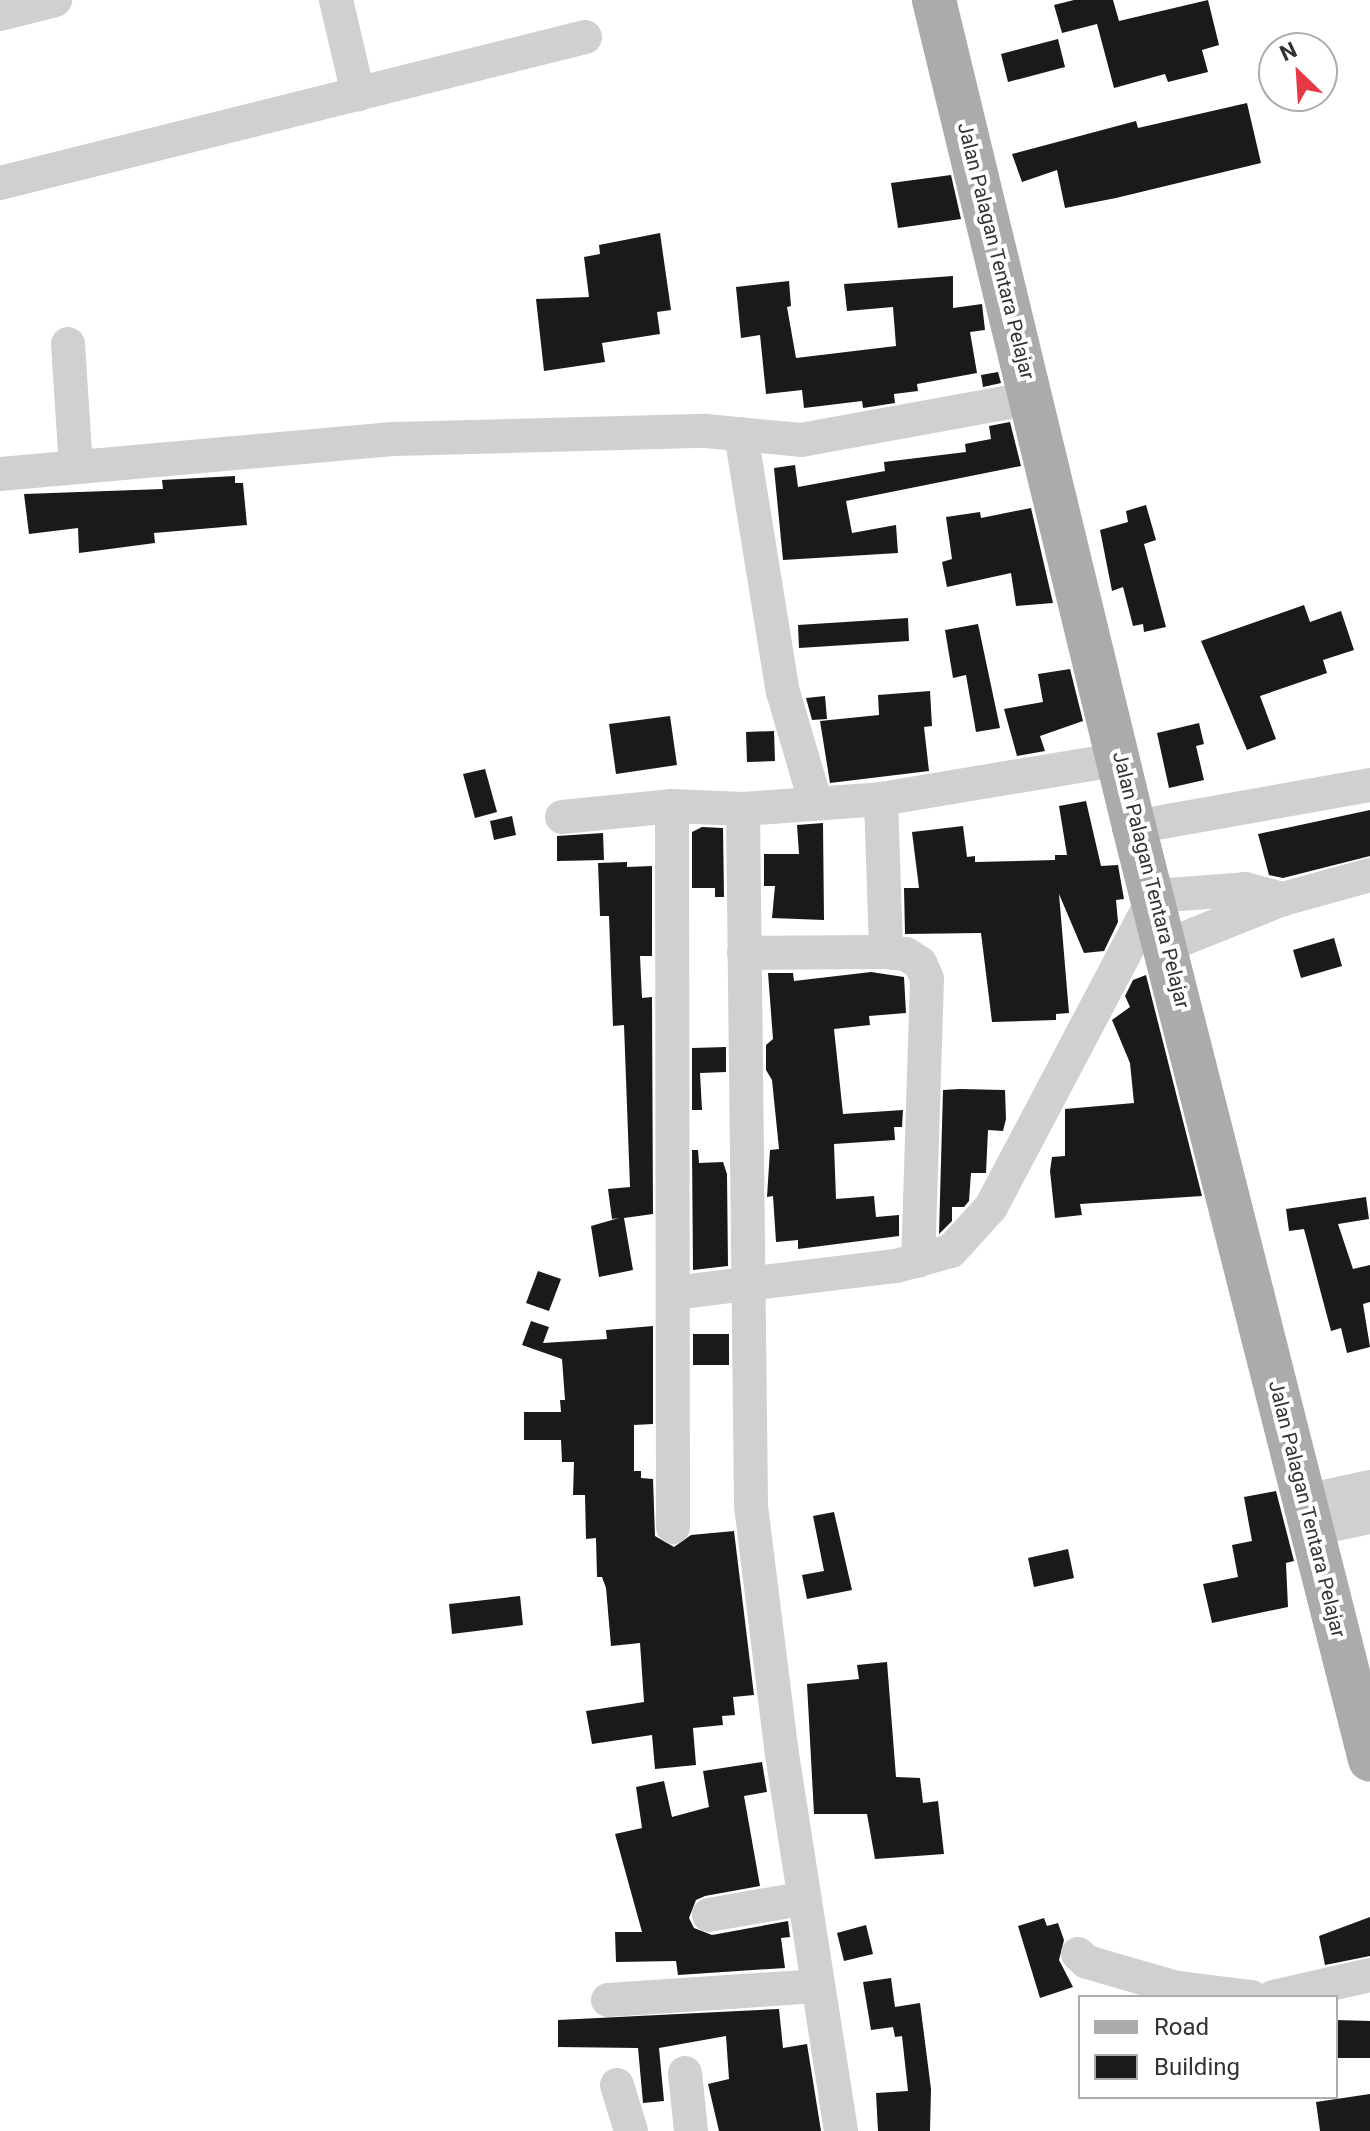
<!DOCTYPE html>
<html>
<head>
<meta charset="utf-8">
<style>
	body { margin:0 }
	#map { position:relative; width:1370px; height:2131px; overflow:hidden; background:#fff; font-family:Roboto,sans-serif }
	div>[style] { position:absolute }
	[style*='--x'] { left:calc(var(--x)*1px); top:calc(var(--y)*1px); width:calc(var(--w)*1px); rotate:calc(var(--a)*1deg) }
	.building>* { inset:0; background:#1a1a1a }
	.minor>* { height:34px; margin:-17px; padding:0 17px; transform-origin:17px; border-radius:17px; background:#d0d0d0 }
	.major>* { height:44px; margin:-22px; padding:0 22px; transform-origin:22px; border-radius:22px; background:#ababab }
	span { translate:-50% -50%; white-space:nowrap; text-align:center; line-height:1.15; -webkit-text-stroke:8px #fff; paint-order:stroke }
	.street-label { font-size:20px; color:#333 }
	.legend { position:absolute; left:1078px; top:1995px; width:260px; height:104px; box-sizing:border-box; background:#fff; border:2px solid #adadad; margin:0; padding:10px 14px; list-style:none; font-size:24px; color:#333 }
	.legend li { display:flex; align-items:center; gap:16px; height:40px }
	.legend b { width:40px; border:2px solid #adadad }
	.north { position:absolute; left:1258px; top:32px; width:80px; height:80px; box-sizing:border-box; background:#fff; border:2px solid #adadad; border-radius:50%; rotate:335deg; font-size:22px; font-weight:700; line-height:32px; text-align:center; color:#333 }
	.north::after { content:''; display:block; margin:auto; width:28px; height:36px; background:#e63946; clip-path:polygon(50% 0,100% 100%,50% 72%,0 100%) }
</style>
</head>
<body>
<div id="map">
	<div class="building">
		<div style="clip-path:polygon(1074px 0,1113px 0,1119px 21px,1208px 0,1219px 45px,1202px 50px,1208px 72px,1168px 82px,1165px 74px,1114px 88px,1097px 24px,1062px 33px,1054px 5px)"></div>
		<div style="clip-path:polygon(1058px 39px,1065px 67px,1008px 82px,1001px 54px)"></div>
		<div style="clip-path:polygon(1247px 103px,1261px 163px,1116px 198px,1065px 208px,1057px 170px,1022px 182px,1012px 154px,1136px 121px,1138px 128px)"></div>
		<div style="clip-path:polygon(951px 175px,961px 219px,898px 228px,891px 183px)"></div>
		<div style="clip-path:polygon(660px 233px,671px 310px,657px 312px,660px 334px,602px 343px,605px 362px,544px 371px,536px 299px,589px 297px,584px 257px,600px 254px,599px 245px)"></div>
		<div style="clip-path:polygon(953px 276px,953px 308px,982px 304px,985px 330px,970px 332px,977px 373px,917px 384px,918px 391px,894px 394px,895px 403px,863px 408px,862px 401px,804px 408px,802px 390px,766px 394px,760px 335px,741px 338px,736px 287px,789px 281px,791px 306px,787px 307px,796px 358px,896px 346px,893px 307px,847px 311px,844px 284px)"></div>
		<div style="clip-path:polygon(998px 372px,1001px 383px,983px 387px,981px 375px)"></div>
		<div style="clip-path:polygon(1010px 422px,1021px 466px,846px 501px,852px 533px,896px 525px,898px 553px,783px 560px,774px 468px,795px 465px,798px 487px,885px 471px,884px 462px,966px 452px,965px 444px,991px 439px,989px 426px)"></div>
		<div style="clip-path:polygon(235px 476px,235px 483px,243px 483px,247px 525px,154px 533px,155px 543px,79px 553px,78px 528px,29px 534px,24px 494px,163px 489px,162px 480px)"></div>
		<div style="clip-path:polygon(1146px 505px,1156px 540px,1144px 544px,1166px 627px,1144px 632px,1143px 624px,1133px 626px,1123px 587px,1112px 591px,1100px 530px,1128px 522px,1126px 511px)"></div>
		<div style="clip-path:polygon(1031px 508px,1053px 603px,1016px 606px,1011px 573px,947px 587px,942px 562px,952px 559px,946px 517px,980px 512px,981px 518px)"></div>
		<div style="clip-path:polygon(1304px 605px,1310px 622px,1341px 611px,1354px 650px,1323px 660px,1327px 673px,1260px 696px,1276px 739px,1247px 750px,1201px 641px)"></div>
		<div style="clip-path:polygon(908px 618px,909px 641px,799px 648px,798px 625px)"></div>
		<div style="clip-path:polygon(978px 624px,1000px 728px,976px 732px,966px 675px,953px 678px,945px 630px)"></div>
		<div style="clip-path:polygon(1070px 669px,1083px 721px,1040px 736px,1045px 751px,1017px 756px,1004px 709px,1043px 702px,1038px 674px)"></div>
		<div style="clip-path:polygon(930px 691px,932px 726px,924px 727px,929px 771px,830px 783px,820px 721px,879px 715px,878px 695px)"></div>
		<div style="clip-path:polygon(825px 696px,827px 719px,812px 720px,806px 698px)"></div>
		<div style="clip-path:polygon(670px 716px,677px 765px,616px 774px,609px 724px)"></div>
		<div style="clip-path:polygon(1199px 723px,1204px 744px,1196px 746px,1204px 780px,1169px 788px,1157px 733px)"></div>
		<div style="clip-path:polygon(774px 731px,775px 761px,747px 762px,746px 732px)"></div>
		<div style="clip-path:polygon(485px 769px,497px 812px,475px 818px,463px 774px)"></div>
		<div style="clip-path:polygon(1086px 801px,1101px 866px,1118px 865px,1124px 899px,1116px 900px,1118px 922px,1104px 951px,1084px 953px,1059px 894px,1069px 1013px,1056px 1014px,1056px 1020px,992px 1022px,981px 933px,905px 934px,904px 888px,919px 888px,912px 832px,963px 826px,967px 857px,975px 856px,975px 862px,1055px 860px,1055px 855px,1067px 855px,1059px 806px)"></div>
		<div style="clip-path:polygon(1370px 810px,1370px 856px,1283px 878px,1269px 875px,1258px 834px)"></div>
		<div style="clip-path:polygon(512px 816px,516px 835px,494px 840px,490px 821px)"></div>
		<div style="clip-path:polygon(823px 823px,824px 920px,772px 918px,775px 886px,764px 886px,764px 854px,799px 854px,797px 825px)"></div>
		<div style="clip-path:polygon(702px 827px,723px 828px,724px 897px,715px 897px,715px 888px,692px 888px,692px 832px)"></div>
		<div style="clip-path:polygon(603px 833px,604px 860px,557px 861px,557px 836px)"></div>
		<div style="clip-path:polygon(627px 862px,627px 867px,652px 866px,652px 956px,640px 956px,642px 998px,652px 997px,653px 1214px,624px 1218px,633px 1270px,599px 1277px,591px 1226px,619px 1218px,612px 1219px,608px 1189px,630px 1187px,624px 1025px,613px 1026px,609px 916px,600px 916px,598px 863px)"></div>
		<div style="clip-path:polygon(1334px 938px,1342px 966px,1301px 978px,1293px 950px)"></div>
		<div style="clip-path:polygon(871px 972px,904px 977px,906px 1013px,869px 1016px,870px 1025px,834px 1029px,843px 1114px,903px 1110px,902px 1127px,894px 1127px,895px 1140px,834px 1144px,836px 1199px,874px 1196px,876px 1217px,899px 1215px,899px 1236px,798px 1249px,798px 1240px,776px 1242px,773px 1196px,767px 1197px,770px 1150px,779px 1149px,772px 1080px,766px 1070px,766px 1045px,773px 1039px,768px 973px,793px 973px,794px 981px)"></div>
		<div style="clip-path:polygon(1146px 975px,1202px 1196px,1080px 1204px,1082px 1215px,1055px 1218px,1050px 1171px,1052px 1157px,1065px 1156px,1065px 1109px,1134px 1103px,1130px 1063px,1112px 1020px,1130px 1007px,1125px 996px,1133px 980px)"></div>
		<div style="clip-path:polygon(726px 1047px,726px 1072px,700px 1073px,702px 1110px,692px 1110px,692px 1048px)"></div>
		<div style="clip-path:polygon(960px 1089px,1005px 1090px,1006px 1119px,1003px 1131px,988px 1130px,986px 1173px,971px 1173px,969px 1201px,964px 1207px,952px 1207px,952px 1221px,939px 1234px,943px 1090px)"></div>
		<div style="clip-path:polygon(692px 1150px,698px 1150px,699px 1163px,723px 1162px,727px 1174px,728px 1266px,693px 1270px)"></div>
		<div style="clip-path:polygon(1366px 1197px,1369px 1219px,1338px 1224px,1353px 1269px,1370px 1265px,1370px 1302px,1363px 1304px,1370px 1347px,1347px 1353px,1341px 1328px,1331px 1331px,1304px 1229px,1289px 1231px,1286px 1209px)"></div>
		<div style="clip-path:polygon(538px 1271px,561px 1279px,549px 1311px,526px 1303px)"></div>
		<div style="clip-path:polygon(531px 1321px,549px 1327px,543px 1343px,607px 1339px,606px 1330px,653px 1326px,653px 1424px,634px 1425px,634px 1471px,641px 1471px,641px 1478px,653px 1479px,655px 1536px,674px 1547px,691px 1535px,734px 1531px,754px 1695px,733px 1697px,735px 1715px,722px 1716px,723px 1725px,693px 1728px,696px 1765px,655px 1769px,652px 1735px,592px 1744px,586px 1711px,644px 1702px,640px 1643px,611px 1646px,606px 1588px,602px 1577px,597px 1577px,596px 1538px,586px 1539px,585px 1495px,573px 1495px,574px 1462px,562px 1462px,561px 1440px,524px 1440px,524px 1412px,561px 1412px,560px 1400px,565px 1400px,562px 1359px,522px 1345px)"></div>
		<div style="clip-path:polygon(693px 1334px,729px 1334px,729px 1365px,693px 1365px)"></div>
		<div style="clip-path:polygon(1276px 1491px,1294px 1561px,1286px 1563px,1288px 1607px,1212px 1623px,1203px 1584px,1238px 1577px,1232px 1545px,1252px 1541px,1244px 1497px)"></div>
		<div style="clip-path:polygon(834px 1512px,852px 1590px,807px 1599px,802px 1575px,824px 1571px,813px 1516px)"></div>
		<div style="clip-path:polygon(1068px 1549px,1074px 1578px,1034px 1587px,1028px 1558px)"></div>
		<div style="clip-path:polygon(520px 1596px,523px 1625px,452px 1634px,449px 1604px)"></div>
		<div style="clip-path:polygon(887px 1662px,896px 1777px,920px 1778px,923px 1803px,938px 1801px,944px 1854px,875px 1859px,867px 1814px,814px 1814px,807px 1684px,859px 1679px,857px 1665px)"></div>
		<div style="clip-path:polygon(762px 1762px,767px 1792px,744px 1796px,760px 1886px,705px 1896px,696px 1900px,689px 1918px,694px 1928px,712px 1935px,788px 1921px,790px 1937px,781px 1938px,785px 1968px,678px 1975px,676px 1961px,616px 1962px,615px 1932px,642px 1932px,615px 1834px,642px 1828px,636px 1787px,664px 1781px,672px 1817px,709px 1807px,703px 1771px)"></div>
		<div style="clip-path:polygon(1370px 1917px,1370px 1956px,1325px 1965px,1319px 1936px)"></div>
		<div style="clip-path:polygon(1044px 1918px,1047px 1926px,1058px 1923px,1064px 1940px,1059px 1960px,1073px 1987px,1040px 1998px,1018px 1926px)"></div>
		<div style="clip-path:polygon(866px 1925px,873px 1954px,844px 1961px,837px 1933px)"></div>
		<div style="clip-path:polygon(891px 1978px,895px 2007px,920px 2003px,931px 2089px,930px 2131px,878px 2131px,876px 2093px,908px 2091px,902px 2036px,895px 2037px,893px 2027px,871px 2030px,863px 1982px)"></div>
		<div style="clip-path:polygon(779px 2009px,783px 2048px,807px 2044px,821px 2131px,719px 2131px,708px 2084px,729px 2079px,726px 2036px,659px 2048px,664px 2101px,643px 2103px,638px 2048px,558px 2047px,558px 2020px)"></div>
		<div style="clip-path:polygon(1336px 2020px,1370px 2021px,1370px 2058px,1336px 2058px)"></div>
		<div style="clip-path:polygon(1370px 2094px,1370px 2131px,1320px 2131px,1316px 2102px)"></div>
	</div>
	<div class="minor">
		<div style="--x:336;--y:0;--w:97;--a:76.8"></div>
		<div style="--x:0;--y:14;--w:57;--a:-14.3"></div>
		<div style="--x:0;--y:183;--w:603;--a:-14.01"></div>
		<div style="--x:68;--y:344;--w:123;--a:86.3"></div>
		<div style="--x:741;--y:434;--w:261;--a:80.8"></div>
		<div style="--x:783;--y:692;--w:114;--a:73.6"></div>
		<div style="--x:0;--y:474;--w:397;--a:-5.1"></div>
		<div style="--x:395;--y:439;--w:311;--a:-1.5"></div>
		<div style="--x:706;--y:431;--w:95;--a:5.4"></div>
		<div style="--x:801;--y:440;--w:235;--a:-10.3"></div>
		<div style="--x:881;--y:799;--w:153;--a:88.1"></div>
		<div style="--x:672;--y:806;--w:721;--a:89.92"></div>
		<div style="--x:743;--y:809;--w:697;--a:89.34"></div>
		<div style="--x:751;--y:1506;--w:250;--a:82.9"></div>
		<div style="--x:782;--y:1754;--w:382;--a:81.1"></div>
		<div style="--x:562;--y:817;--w:111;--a:-5.7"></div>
		<div style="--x:672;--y:806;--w:71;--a:2.4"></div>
		<div style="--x:743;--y:809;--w:138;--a:-4.1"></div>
		<div style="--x:881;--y:799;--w:243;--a:-9.5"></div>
		<div style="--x:1134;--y:827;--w:240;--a:-10.1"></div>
		<div style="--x:1168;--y:945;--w:124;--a:-21.8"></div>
		<div style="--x:1283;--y:899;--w:90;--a:-15.4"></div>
		<div style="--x:744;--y:953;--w:142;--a:-0.4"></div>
		<div style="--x:886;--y:952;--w:20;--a:6"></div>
		<div style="--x:906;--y:954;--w:17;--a:33"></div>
		<div style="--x:920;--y:963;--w:17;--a:66"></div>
		<div style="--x:927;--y:979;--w:282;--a:91.8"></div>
		<div style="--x:673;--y:1293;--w:225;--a:-6.9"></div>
		<div style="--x:896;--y:1266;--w:57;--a:-15.3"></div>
		<div style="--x:951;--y:1251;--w:59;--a:-47.7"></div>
		<div style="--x:991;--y:1207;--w:352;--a:-62.2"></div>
		<div style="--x:1155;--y:896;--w:90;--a:-4.4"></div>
		<div style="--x:1245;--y:889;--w:39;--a:15"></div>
		<div style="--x:1305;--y:1501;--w:66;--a:-12.2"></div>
		<div style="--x:1312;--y:1529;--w:59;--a:-11.7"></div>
		<div style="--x:709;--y:1915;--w:97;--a:-10"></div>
		<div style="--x:1078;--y:1954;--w:12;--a:42"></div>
		<div style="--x:1087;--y:1962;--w:94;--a:16.1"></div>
		<div style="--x:1177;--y:1988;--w:75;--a:6.9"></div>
		<div style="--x:1273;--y:1997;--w:99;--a:-12.8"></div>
		<div style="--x:608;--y:2000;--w:209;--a:-3.8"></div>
		<div style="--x:685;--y:2073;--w:58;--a:84.1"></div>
		<div style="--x:617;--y:2085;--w:48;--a:73.1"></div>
	</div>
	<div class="major">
		<div style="--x:934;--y:0;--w:851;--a:76.4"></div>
		<div style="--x:1134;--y:827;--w:962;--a:75.8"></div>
	</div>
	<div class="street-label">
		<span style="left:996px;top:251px;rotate:76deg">Jalan Palagan Tentara Pelajar</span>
		<span style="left:1151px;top:880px;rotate:76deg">Jalan Palagan Tentara Pelajar</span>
		<span style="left:1307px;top:1509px;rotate:76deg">Jalan Palagan Tentara Pelajar</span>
	</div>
	<ul class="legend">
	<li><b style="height:10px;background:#ababab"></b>Road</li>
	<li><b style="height:22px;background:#1a1a1a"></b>Building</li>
	</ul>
	<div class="north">N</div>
</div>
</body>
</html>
